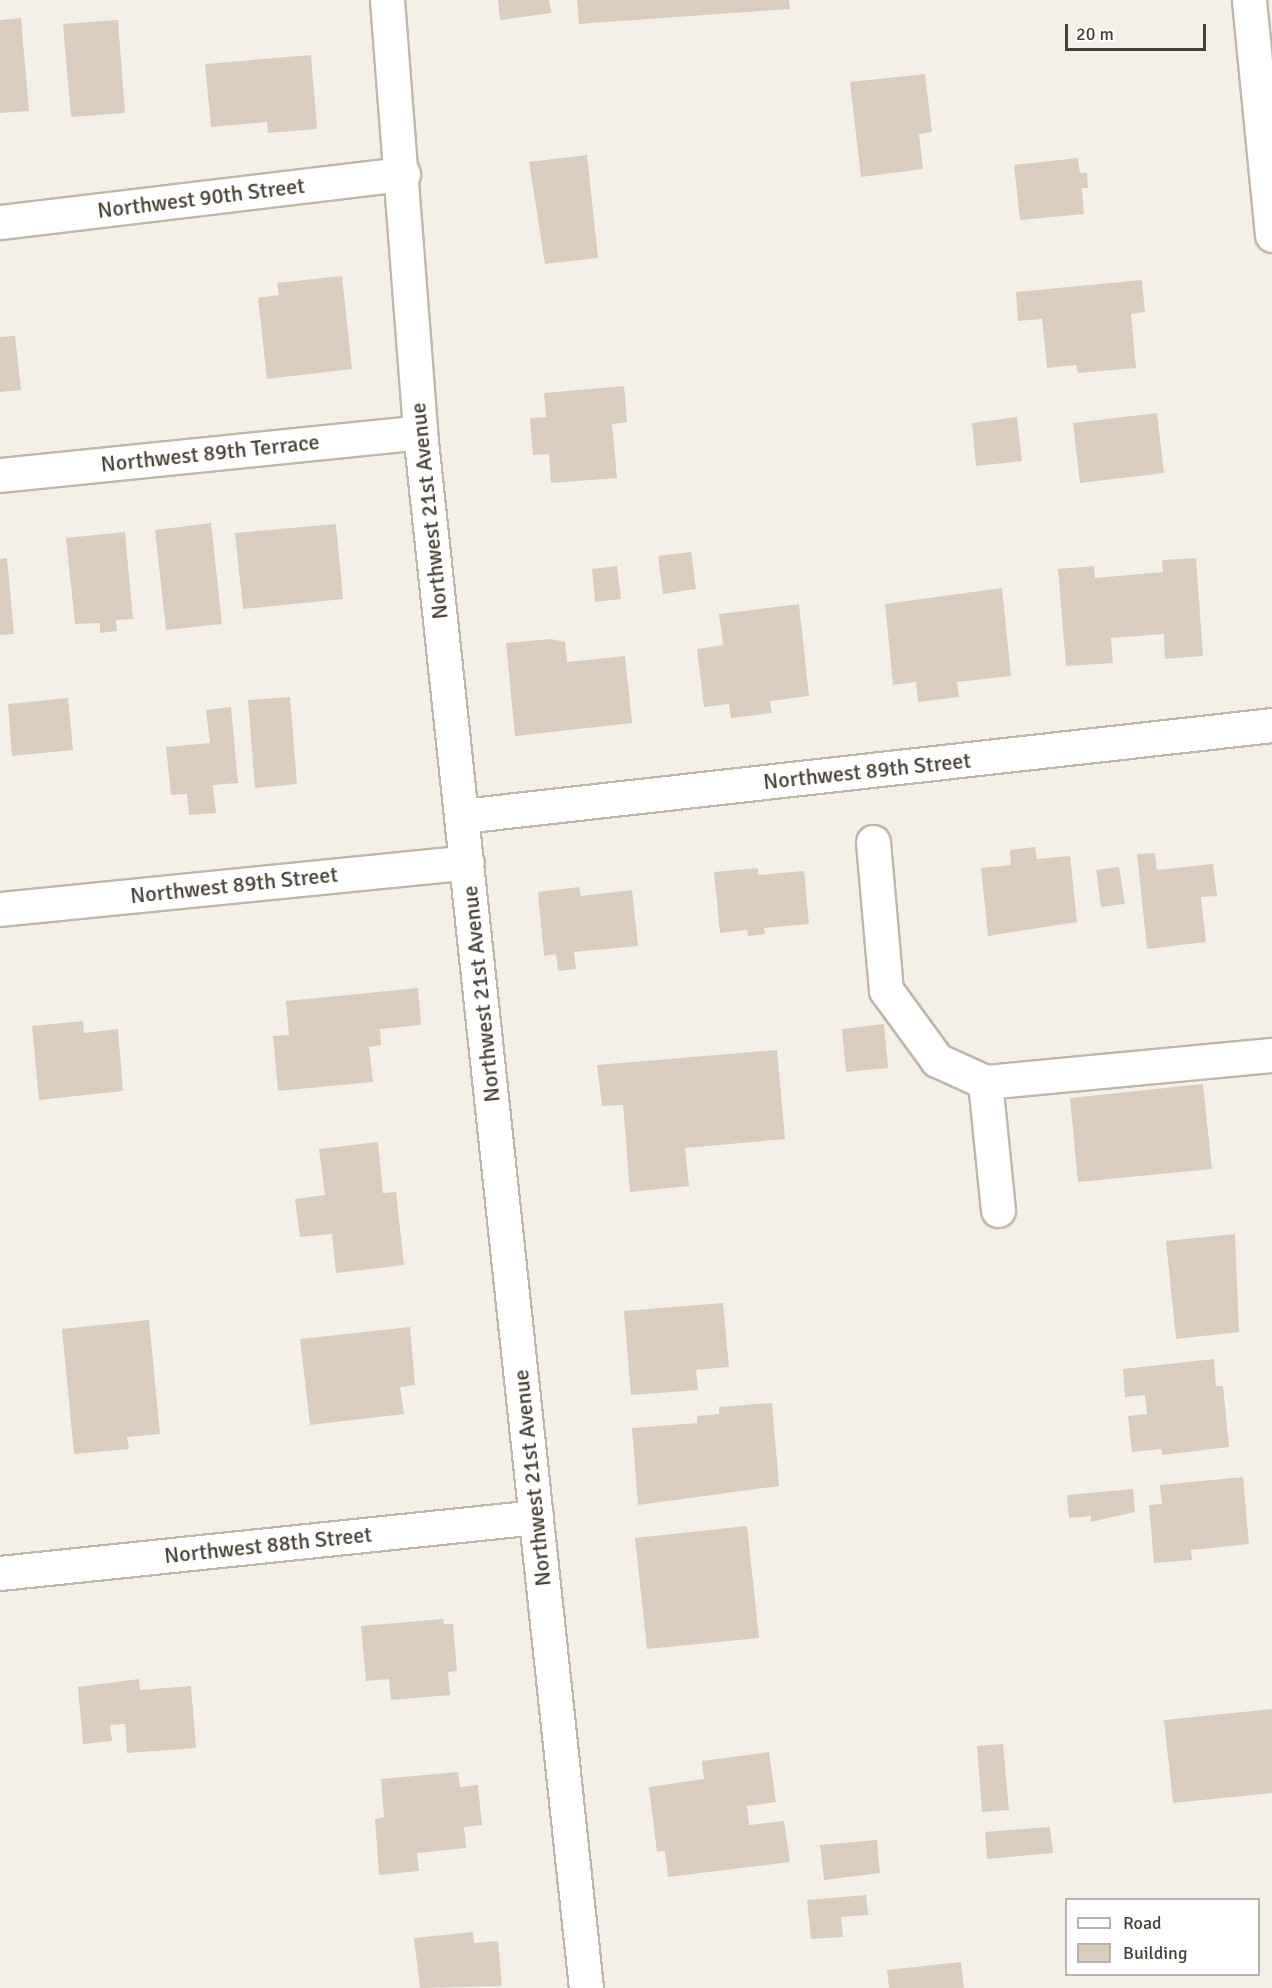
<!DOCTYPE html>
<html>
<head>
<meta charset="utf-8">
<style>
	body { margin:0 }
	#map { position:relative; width:1272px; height:1988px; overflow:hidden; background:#f5f0e7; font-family:Signika,sans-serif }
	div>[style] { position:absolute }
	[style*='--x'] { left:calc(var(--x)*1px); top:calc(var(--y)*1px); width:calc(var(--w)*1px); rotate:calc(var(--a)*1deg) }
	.building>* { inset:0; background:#dacdbe }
	.roads { filter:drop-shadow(2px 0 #c1b7a8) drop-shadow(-2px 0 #c1b7a8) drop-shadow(0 2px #c1b7a8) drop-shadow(0 -2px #c1b7a8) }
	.minor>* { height:33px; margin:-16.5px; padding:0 16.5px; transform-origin:16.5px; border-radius:16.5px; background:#fff }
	span { translate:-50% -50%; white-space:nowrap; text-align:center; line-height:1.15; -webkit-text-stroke:5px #fff; paint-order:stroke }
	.street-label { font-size:22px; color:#494035 }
	.legend { position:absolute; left:1065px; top:1898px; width:195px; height:78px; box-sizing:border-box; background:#fff; border:2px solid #b6b3ae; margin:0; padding:8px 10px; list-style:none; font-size:18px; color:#494035 }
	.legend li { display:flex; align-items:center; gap:12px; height:30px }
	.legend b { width:30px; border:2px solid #b6b3ae }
	.scale { position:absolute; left:1065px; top:24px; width:141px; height:27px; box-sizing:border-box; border:3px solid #494035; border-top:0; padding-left:8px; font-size:18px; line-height:21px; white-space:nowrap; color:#494035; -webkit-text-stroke:4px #fff; paint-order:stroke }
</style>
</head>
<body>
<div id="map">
	<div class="building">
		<div style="clip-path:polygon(498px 0,549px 0,551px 13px,500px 20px)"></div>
		<div style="clip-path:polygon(577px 0,789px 0,790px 9px,579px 24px)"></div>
		<div style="clip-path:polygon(21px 18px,29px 111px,0 113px,0 20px)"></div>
		<div style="clip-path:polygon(118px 20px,125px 113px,71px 117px,63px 24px)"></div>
		<div style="clip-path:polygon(311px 55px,317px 129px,268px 133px,267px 122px,211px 127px,205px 64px)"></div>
		<div style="clip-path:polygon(925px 74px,932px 132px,919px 134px,923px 169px,861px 177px,850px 82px)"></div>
		<div style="clip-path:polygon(587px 155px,598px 258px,545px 264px,529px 162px)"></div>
		<div style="clip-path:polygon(1078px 158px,1080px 173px,1087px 173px,1088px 188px,1082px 188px,1084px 214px,1020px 220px,1014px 165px)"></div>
		<div style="clip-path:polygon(342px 276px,352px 369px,267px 379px,258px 298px,279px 295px,277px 283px)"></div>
		<div style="clip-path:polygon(1142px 280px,1145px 312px,1131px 314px,1136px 368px,1078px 373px,1076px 365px,1047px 368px,1042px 319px,1018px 321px,1016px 292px)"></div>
		<div style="clip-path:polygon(15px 336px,21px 390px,0 392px,0 337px)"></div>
		<div style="clip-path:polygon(624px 386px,627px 422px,612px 424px,617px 478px,551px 483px,549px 454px,533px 455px,530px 418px,546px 417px,544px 393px)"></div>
		<div style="clip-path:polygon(1157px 413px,1164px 473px,1080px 483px,1073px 423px)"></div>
		<div style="clip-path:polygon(1017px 417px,1022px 461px,976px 466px,972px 423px)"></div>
		<div style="clip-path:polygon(211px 523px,222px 624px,166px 630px,155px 530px)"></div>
		<div style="clip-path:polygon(336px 524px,343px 599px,243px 609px,235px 533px)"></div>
		<div style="clip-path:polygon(125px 532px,133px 619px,116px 620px,117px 631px,100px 633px,100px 623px,75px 624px,66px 538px)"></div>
		<div style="clip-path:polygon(691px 552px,696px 589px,663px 594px,658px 556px)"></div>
		<div style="clip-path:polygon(7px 558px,14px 634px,0 635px,0 559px)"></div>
		<div style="clip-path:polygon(1196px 558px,1203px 656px,1165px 659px,1164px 634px,1111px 638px,1113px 663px,1066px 666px,1058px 569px,1094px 566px,1095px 578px,1163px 572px,1162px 560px)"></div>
		<div style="clip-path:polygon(617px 566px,621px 599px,595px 602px,592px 569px)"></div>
		<div style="clip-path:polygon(1002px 588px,1011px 676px,957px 682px,959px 697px,918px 702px,916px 682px,893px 685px,885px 604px)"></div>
		<div style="clip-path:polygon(799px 604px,809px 696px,770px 701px,772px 713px,731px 718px,729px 704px,704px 707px,697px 649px,723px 645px,719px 614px)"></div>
		<div style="clip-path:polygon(551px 639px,565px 642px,567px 662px,625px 656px,632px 723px,515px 736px,506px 643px)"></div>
		<div style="clip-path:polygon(290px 697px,297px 784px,255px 788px,248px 700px)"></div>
		<div style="clip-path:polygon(68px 698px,73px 750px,12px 756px,8px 704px)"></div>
		<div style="clip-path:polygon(231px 707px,238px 783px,213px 785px,216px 813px,189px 815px,187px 794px,171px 795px,166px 747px,210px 743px,206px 710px)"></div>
		<div style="clip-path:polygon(1035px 847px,1037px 859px,1070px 856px,1077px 922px,988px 936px,981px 868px,1011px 865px,1010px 850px)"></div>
		<div style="clip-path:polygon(1155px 853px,1157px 870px,1213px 864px,1217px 896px,1201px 897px,1206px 942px,1147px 949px,1137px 854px)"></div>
		<div style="clip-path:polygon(1119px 867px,1125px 904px,1101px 907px,1096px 870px)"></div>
		<div style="clip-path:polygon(758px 868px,758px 875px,804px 871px,809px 924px,764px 928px,765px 934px,748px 936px,747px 930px,720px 933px,714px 872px)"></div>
		<div style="clip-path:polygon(579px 887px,581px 896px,632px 890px,638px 946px,574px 952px,576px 969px,558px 971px,556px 954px,544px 956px,538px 892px)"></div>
		<div style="clip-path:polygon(418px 988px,421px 1025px,380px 1029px,381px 1045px,369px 1047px,373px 1082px,278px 1091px,273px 1036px,289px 1035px,286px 1001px)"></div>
		<div style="clip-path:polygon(83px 1021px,84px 1033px,118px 1029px,123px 1091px,39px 1100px,32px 1026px)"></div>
		<div style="clip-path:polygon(884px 1024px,888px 1068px,846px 1072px,842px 1029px)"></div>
		<div style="clip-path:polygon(777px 1050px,785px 1139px,685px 1148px,689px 1186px,630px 1192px,623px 1105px,602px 1106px,597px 1065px)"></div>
		<div style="clip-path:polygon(1203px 1084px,1212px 1169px,1078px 1182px,1070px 1098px)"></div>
		<div style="clip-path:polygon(378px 1142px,383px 1193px,396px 1192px,404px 1265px,336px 1273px,332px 1234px,300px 1237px,295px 1199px,325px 1195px,319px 1149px)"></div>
		<div style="clip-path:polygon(1235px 1234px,1239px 1332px,1176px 1339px,1166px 1241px)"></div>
		<div style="clip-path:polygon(723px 1303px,729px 1367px,696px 1370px,698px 1390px,631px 1395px,624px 1311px)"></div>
		<div style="clip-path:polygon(149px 1320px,160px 1434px,127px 1437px,129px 1449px,74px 1454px,62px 1329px)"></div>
		<div style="clip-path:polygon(410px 1327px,415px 1385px,400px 1387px,404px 1414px,310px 1425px,300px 1339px)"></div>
		<div style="clip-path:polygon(1214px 1359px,1216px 1386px,1223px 1386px,1229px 1447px,1162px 1455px,1161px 1449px,1132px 1452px,1128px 1416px,1147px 1414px,1145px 1395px,1125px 1397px,1123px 1369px)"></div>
		<div style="clip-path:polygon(772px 1403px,779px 1486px,638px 1505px,632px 1428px,697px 1423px,697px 1416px,719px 1414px,719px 1407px)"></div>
		<div style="clip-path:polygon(1243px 1477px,1249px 1544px,1191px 1550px,1192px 1560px,1154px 1563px,1149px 1505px,1162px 1504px,1160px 1485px)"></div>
		<div style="clip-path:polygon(1133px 1489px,1135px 1512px,1091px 1522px,1091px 1516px,1069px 1518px,1067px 1495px)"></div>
		<div style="clip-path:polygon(747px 1526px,759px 1638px,647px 1649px,635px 1538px)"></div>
		<div style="clip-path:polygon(443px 1619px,444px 1624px,453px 1624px,457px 1671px,448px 1672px,450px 1695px,391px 1700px,389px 1679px,366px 1681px,361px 1626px)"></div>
		<div style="clip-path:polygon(139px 1679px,140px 1690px,191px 1686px,196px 1748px,127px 1753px,125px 1724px,110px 1725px,112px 1741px,83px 1744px,78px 1687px)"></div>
		<div style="clip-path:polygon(1272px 1709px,1272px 1793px,1173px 1803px,1164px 1720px)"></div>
		<div style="clip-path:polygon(1003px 1744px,1009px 1810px,982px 1812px,977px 1746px)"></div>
		<div style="clip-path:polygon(769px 1752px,776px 1802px,747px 1806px,749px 1825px,784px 1821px,790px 1862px,668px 1877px,665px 1851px,657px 1852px,649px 1787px,704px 1779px,702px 1761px)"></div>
		<div style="clip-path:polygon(458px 1772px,460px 1787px,478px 1785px,482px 1825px,464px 1827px,466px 1848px,417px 1853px,419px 1871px,379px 1875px,375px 1819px,384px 1817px,381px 1779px)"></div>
		<div style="clip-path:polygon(1050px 1827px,1053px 1853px,987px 1859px,985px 1832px)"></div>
		<div style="clip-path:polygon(877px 1840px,880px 1873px,824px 1880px,820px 1845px)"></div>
		<div style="clip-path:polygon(866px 1895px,868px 1915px,841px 1917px,843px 1937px,811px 1939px,807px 1900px)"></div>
		<div style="clip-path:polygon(473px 1932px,474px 1943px,498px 1941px,502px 1986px,420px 1988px,414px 1938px)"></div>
		<div style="clip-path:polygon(961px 1962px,964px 1988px,889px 1988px,887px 1970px)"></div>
	</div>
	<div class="roads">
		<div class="minor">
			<div style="--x:387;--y:0;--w:433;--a:85.6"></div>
			<div style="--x:420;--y:432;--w:1565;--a:83.91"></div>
			<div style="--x:1249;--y:0;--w:236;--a:84.4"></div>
			<div style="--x:0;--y:222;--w:406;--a:-6.8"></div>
			<div style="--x:0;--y:475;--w:422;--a:-5.8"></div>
			<div style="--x:462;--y:816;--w:815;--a:-6.41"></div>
			<div style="--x:873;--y:842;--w:149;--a:85"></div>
			<div style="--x:886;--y:990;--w:87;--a:53.9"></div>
			<div style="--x:937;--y:1060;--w:53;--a:24.6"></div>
			<div style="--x:0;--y:909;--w:469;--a:-5.7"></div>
			<div style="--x:998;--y:1210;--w:129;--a:-95.8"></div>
			<div style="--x:985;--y:1082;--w:288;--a:-5.4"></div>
			<div style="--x:0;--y:1573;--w:539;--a:-5.96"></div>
		</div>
	</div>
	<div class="street-label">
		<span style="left:201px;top:198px;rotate:-7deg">Northwest 90th Street</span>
		<span style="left:210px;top:453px;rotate:-6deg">Northwest 89th Terrace</span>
		<span style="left:429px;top:511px;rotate:-96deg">Northwest 21st Avenue</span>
		<span style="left:867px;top:771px;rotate:-6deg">Northwest 89th Street</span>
		<span style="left:234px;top:885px;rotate:-6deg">Northwest 89th Street</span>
		<span style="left:481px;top:994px;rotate:-96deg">Northwest 21st Avenue</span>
		<span style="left:532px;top:1478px;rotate:-96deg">Northwest 21st Avenue</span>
		<span style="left:268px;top:1545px;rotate:-6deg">Northwest 88th Street</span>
	</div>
	<ul class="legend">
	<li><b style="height:8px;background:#fff"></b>Road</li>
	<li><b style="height:16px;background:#dacdbe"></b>Building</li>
	</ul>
	<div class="scale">20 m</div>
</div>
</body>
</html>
